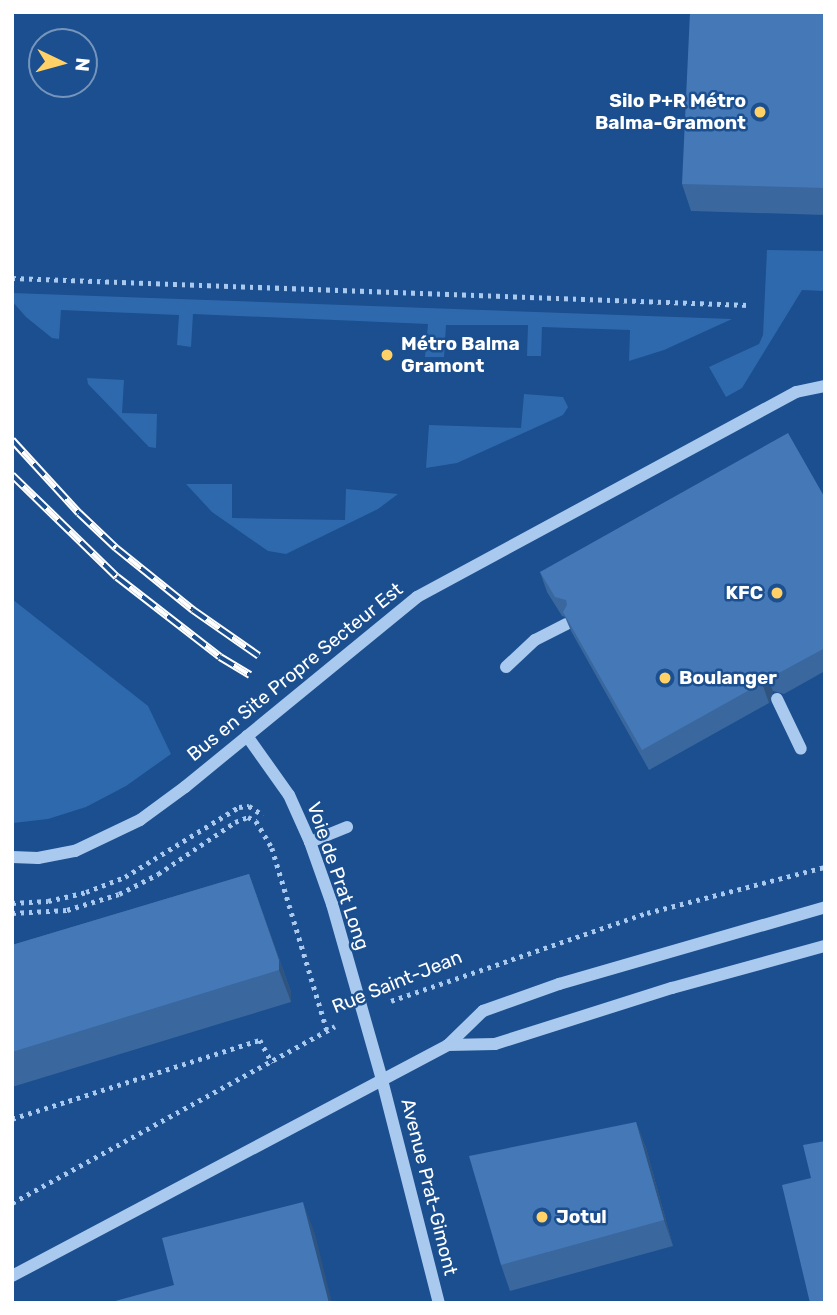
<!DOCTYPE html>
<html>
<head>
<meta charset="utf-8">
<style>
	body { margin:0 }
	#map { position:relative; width:837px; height:1315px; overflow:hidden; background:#1b4f8f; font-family:Rubik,sans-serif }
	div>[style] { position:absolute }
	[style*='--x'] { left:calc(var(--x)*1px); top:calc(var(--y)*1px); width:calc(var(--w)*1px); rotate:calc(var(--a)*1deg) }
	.green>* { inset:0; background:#2e69ad }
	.path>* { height:4.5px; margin-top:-2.25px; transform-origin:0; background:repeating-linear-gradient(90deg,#a9c9ee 0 3.5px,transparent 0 8.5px) }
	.minor>* { height:12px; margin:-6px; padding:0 6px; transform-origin:6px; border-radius:6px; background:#a9c9ee }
	.rail>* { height:8px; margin-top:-4px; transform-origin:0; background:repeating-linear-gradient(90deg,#1b4f8f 0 16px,#fff 0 32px); box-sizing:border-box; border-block:2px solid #fff }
	.wall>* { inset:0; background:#3a679d }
	.shaded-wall>* { inset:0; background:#305480 }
	.building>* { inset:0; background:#4478b7 }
	.dots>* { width:19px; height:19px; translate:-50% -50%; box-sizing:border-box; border:4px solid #1b4f8f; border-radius:50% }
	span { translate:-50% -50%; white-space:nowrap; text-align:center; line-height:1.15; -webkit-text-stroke:5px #1b4f8f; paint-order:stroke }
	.poi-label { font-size:19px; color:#fff; font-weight:700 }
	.right { translate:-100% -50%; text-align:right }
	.left { translate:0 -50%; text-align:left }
	.street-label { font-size:19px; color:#fff }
	.frame { position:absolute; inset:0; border:14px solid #fff; pointer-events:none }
	.north { position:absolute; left:28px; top:28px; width:70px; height:70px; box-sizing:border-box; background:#1b4f8f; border:2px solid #7695bc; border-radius:50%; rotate:95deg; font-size:19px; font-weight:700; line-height:28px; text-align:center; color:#fff }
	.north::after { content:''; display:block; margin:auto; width:24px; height:32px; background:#ffd166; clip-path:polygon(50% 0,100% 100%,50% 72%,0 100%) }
</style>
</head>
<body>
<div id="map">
	<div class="green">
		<div style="clip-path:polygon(767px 250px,825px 251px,825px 291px,802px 290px,742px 388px,726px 397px,709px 367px,759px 344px,763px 335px)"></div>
		<div style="clip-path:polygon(12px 293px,732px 319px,664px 350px,629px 361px,630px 330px,542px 327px,541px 356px,527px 356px,528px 325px,446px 325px,444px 357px,425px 357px,428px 324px,193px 314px,191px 347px,177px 345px,179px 315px,61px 310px,59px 339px,52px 338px,26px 317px,12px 301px)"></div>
		<div style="clip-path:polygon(87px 378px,124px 380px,122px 413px,157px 414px,156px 448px,149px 447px,88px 384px)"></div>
		<div style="clip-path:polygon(524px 394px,563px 397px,568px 407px,563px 415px,457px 463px,426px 468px,429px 425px,521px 428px)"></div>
		<div style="clip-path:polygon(186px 484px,232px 484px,232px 518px,345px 520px,346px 489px,398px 494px,378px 509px,286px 554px,268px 551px,212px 512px)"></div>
		<div style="clip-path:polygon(12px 599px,148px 706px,171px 754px,126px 786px,86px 807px,48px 819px,13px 823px)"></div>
	</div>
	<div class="path">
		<div style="--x:12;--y:278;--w:737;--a:2.1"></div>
		<div style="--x:12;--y:903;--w:36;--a:-3"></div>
		<div style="--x:48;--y:901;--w:39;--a:-13"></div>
		<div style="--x:86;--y:892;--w:42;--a:-21"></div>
		<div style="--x:125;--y:877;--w:134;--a:-31.6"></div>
		<div style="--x:239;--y:807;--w:10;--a:-6"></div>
		<div style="--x:249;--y:806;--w:17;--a:33"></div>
		<div style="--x:12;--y:913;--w:55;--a:-3.1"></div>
		<div style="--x:67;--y:910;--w:54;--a:-17.1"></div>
		<div style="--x:119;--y:894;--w:44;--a:-27.1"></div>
		<div style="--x:158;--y:874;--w:93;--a:-34"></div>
		<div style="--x:235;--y:822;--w:14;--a:-21"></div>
		<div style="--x:248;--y:817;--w:9;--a:27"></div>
		<div style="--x:256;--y:821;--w:31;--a:59"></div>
		<div style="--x:272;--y:848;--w:190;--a:73.2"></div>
		<div style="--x:391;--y:1001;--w:271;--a:-19"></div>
		<div style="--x:647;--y:913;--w:184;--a:-14.5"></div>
		<div style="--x:12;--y:1119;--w:260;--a:-17.7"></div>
		<div style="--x:260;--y:1040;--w:26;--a:62"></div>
		<div style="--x:12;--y:1203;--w:368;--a:-28.7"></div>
	</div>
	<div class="minor">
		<div style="--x:506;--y:667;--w:40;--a:-43"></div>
		<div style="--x:535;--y:640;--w:35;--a:-27"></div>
		<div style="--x:777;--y:699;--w:55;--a:64.4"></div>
		<div style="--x:247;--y:736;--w:72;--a:54.6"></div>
		<div style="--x:289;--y:795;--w:51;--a:65.9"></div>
		<div style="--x:310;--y:842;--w:66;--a:70.5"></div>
		<div style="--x:332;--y:904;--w:183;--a:74.1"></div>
		<div style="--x:382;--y:1080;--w:230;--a:75.7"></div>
		<div style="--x:310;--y:842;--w:40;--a:-22"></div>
		<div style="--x:12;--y:857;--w:26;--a:2"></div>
		<div style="--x:38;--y:858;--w:38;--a:-11"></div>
		<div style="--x:75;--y:851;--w:72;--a:-25.5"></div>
		<div style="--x:140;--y:820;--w:56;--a:-36.3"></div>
		<div style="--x:185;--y:787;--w:300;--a:-39.3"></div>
		<div style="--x:417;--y:597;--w:431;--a:-28.4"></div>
		<div style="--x:796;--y:392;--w:30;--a:-12"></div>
		<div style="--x:448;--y:1045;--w:47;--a:-1.2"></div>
		<div style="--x:495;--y:1044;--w:186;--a:-17.6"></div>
		<div style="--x:672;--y:988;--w:159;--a:-15.4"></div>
		<div style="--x:12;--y:1276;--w:493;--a:-27.9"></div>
		<div style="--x:448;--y:1045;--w:49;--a:-44.2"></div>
		<div style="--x:483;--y:1011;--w:81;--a:-19.6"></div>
		<div style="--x:559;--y:984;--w:277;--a:-16.1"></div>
	</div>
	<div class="rail">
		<div style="--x:12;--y:440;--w:99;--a:47.5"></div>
		<div style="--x:79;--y:513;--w:51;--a:43.4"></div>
		<div style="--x:116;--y:548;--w:99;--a:38.8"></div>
		<div style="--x:193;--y:610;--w:80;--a:34.9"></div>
		<div style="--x:12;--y:475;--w:146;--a:44.2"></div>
		<div style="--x:117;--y:577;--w:130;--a:37.8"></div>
		<div style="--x:220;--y:657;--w:35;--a:31"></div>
	</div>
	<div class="wall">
		<div style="clip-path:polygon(825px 12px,825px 215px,691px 211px,682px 184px)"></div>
		<div style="clip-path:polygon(825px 498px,825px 671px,784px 694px,773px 691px,769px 703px,649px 770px,571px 631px,565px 617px,562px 616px,547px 592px,540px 572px)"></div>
		<div style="clip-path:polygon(249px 874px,291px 992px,291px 1002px,12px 1087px,12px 945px)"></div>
		<div style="clip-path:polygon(636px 1122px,646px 1148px,673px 1246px,510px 1291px,501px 1265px)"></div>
	</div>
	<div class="shaded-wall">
		<div style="clip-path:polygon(765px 672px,773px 691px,769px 703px,762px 683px)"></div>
		<div style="clip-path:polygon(249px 874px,291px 992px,291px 1002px,279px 970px)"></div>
		<div style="clip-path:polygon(636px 1122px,646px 1148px,673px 1246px,664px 1220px)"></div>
		<div style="clip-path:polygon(303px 1202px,315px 1234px,332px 1303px,329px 1303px)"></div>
	</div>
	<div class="building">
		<div style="clip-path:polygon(690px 12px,825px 12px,825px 188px,682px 184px)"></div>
		<div style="clip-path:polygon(788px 433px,825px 498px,825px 648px,777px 674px,765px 672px,762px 683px,642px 750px,563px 612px,567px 605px,566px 600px,555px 597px,540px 572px)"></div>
		<div style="clip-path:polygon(249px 874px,279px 960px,279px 970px,12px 1052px,12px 945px)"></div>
		<div style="clip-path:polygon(636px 1122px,664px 1220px,501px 1265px,469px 1156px)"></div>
		<div style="clip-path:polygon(825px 1141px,825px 1303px,810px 1303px,782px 1185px,811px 1178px,803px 1145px)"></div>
		<div style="clip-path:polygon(303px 1202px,329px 1303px,108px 1303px,174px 1285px,162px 1238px)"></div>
	</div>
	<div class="dots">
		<div style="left:760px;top:112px;background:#ffd166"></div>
		<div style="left:387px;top:355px;background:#ffd166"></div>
		<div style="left:777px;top:593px;background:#ffd166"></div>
		<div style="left:665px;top:678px;background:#ffd166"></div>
		<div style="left:542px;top:1217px;background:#ffd166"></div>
	</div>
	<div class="poi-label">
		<span class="right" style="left:746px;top:112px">Silo P+R Métro<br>Balma-Gramont</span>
		<span class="left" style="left:401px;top:355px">Métro Balma<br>Gramont</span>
		<span class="right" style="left:763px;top:593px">KFC</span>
		<span class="left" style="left:679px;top:678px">Boulanger</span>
		<span class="left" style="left:556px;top:1217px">Jotul</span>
	</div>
	<div class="street-label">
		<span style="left:295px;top:672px;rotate:-39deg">Bus en Site Propre Secteur Est</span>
		<span style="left:338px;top:876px;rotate:71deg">Voie de Prat Long</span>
		<span style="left:397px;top:982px;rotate:-22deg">Rue Saint-Jean</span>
		<span style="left:429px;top:1187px;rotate:76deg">Avenue Prat-Gimont</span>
	</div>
	<div class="frame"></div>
	<div class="north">N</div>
</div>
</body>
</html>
